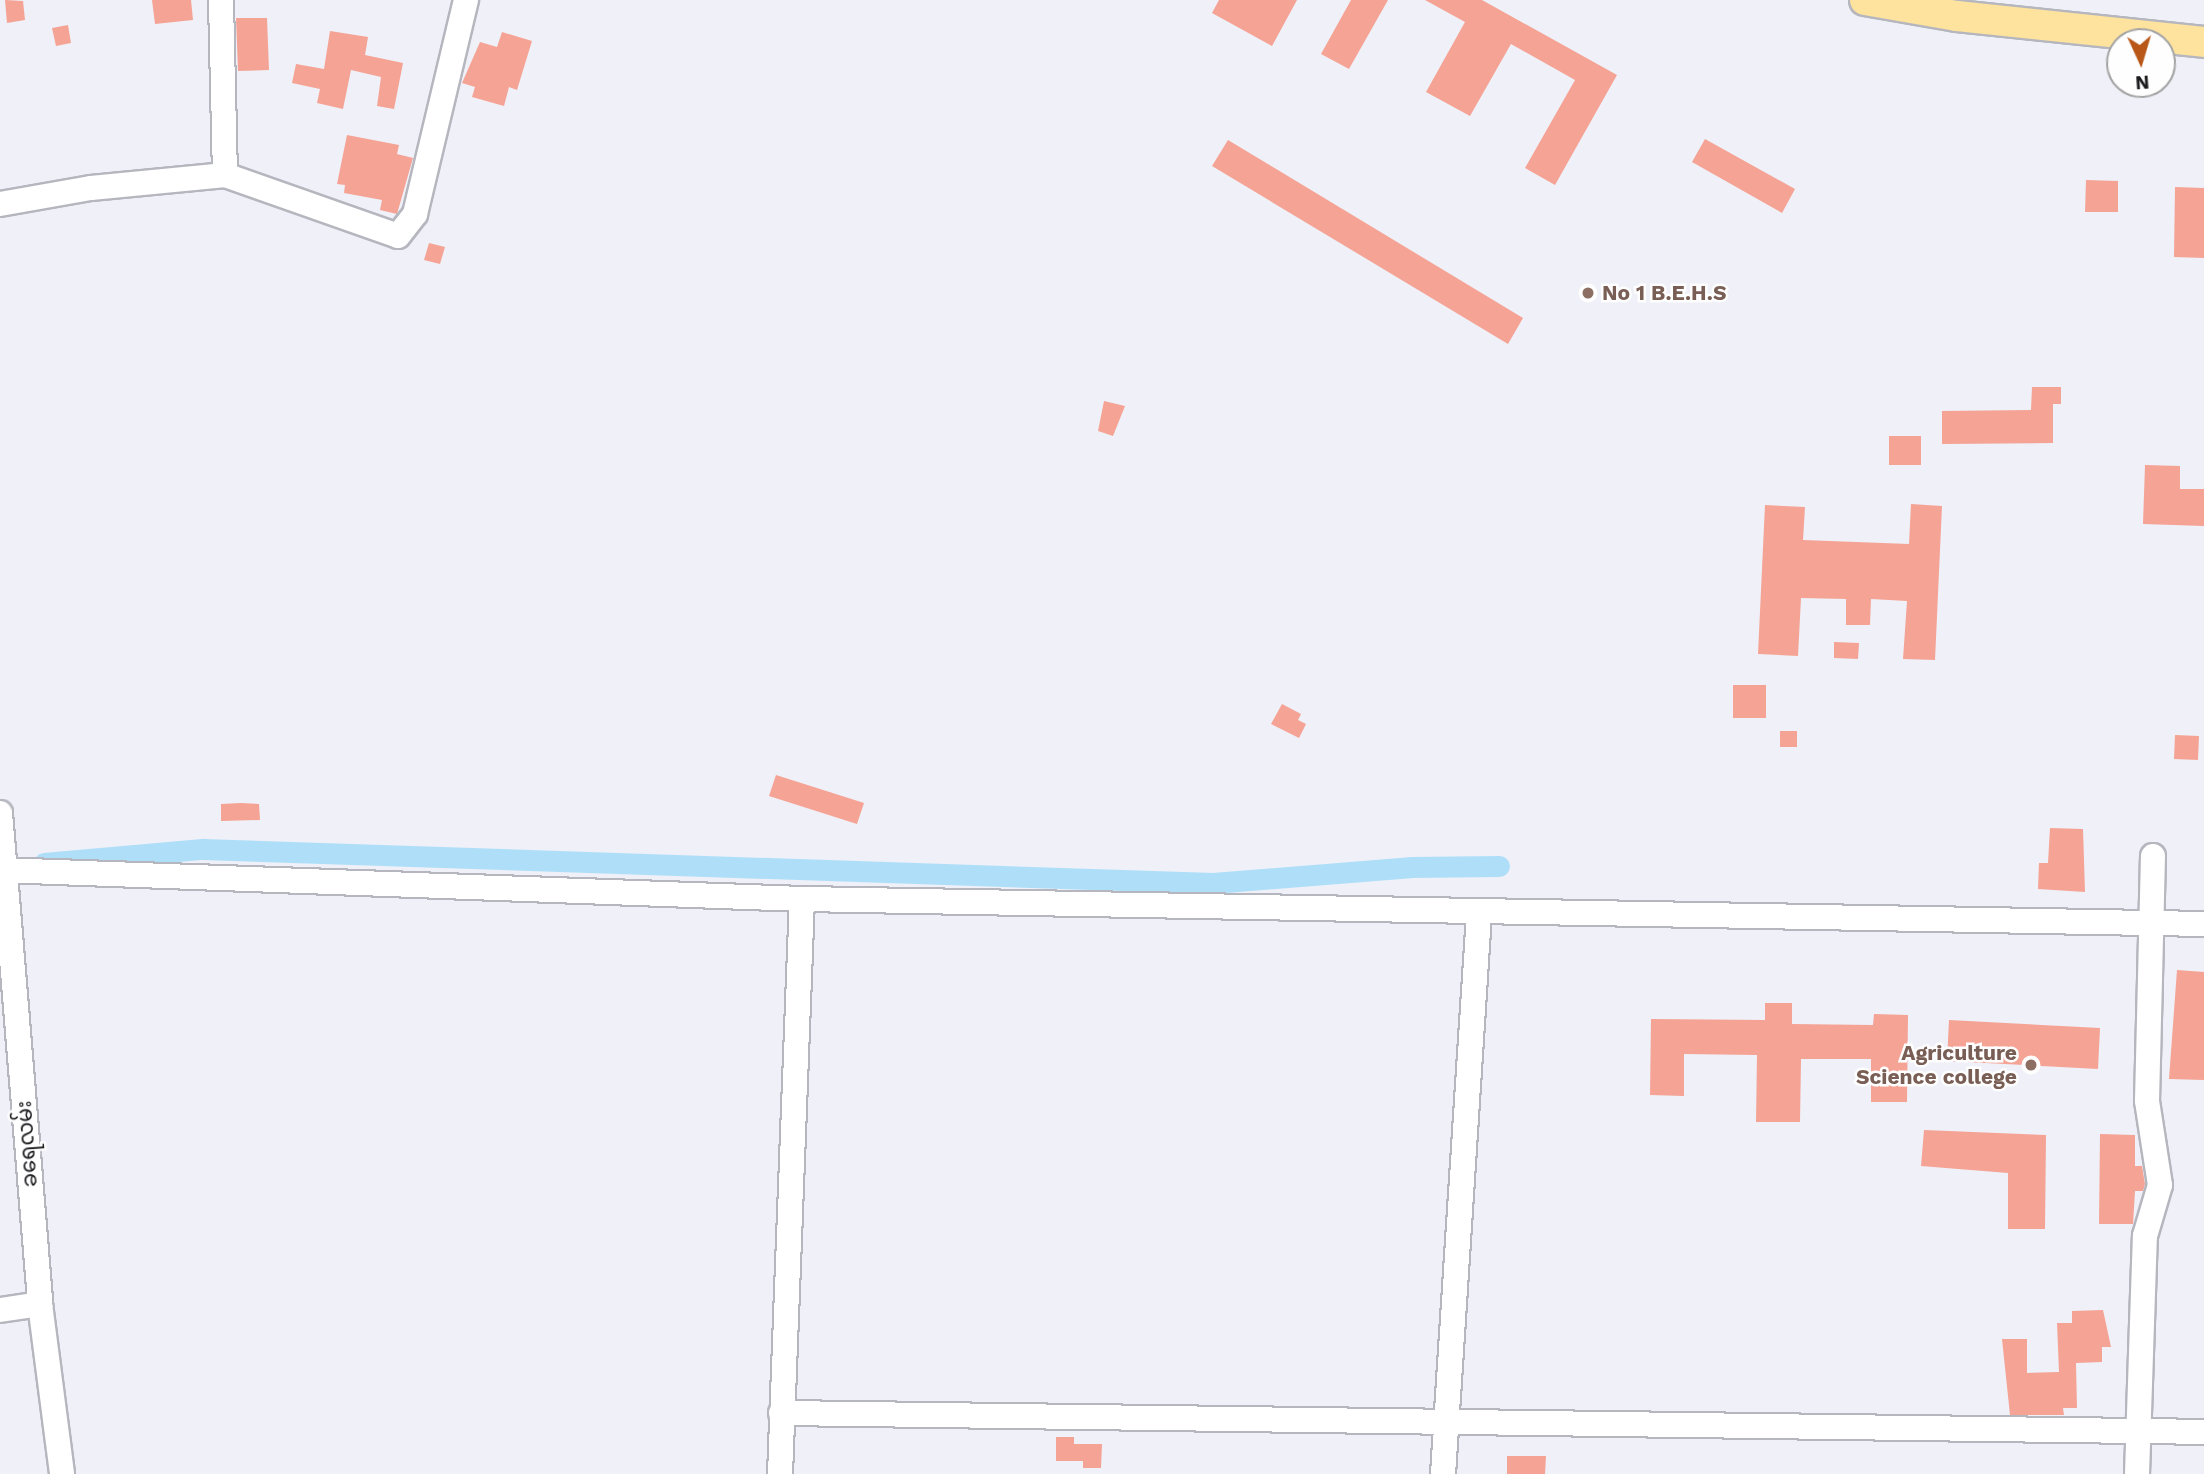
<!DOCTYPE html>
<html>
<head>
<meta charset="utf-8">
<style>
	body { margin:0 }
	#map { position:relative; width:2204px; height:1474px; overflow:hidden; background:#eff0f8; font-family:"Work Sans","Noto Sans Myanmar",sans-serif }
	div>[style] { position:absolute }
	[style*='--x'] { left:calc(var(--x)*1px); top:calc(var(--y)*1px); width:calc(var(--w)*1px); rotate:calc(var(--a)*1deg) }
	.canal>* { height:21px; margin:-10.5px; padding:0 10.5px; transform-origin:10.5px; border-radius:10.5px; background:#afdff8 }
	.building>* { inset:0; background:#f5a394 }
	.roads { filter:drop-shadow(2px 0 #b5b6be) drop-shadow(-2px 0 #b5b6be) drop-shadow(0 2px #b5b6be) drop-shadow(0 -2px #b5b6be) }
	.minor>* { height:24px; margin:-12px; padding:0 12px; transform-origin:12px; border-radius:12px; background:#fff }
	.major>* { height:30px; margin:-15px; padding:0 15px; transform-origin:15px; border-radius:15px; background:#fee39e }
	.dots>* { width:19px; height:19px; translate:-50% -50%; box-sizing:border-box; border:4px solid #fefefe; border-radius:50% }
	span { translate:-50% -50%; white-space:nowrap; text-align:center; line-height:1.15; -webkit-text-stroke:5px #fefefe; paint-order:stroke }
	.education-label { font-size:21px; color:#785e54; font-weight:700 }
	.left { translate:0 -50%; text-align:left }
	.right { translate:-100% -50%; text-align:right }
	.street-label { font-size:21px; color:#1b1b1e }
	.north { position:absolute; left:2106px; top:28px; width:70px; height:70px; box-sizing:border-box; background:#fefefe; border:2px solid #a3a3a4; border-radius:50%; rotate:176deg; font-size:19px; font-weight:700; line-height:28px; text-align:center; color:#1b1b1e }
	.north::after { content:''; display:block; margin:auto; width:24px; height:32px; background:#b85717; clip-path:polygon(50% 0,100% 100%,50% 72%,0 100%) }
</style>
</head>
<body>
<div id="map">
	<div class="canal">
		<div style="--x:44;--y:863;--w:159;--a:-5.1"></div>
		<div style="--x:202;--y:849;--w:1012;--a:1.93"></div>
		<div style="--x:1213;--y:883;--w:200;--a:-4.6"></div>
		<div style="--x:1412;--y:867;--w:87;--a:-0.7"></div>
	</div>
	<div class="building">
		<div style="clip-path:polygon(5px 0,23px 1px,25px 20px,7px 23px)"></div>
		<div style="clip-path:polygon(152px 0,191px 0,193px 20px,155px 24px)"></div>
		<div style="clip-path:polygon(1219px 0,1297px 0,1272px 46px,1212px 13px)"></div>
		<div style="clip-path:polygon(1351px 0,1388px 0,1349px 69px,1321px 54px)"></div>
		<div style="clip-path:polygon(1425px 0,1482px 0,1617px 75px,1555px 185px,1525px 168px,1575px 80px,1511px 44px,1470px 116px,1426px 92px,1465px 22px)"></div>
		<div style="clip-path:polygon(236px 18px,267px 18px,269px 70px,238px 71px)"></div>
		<div style="clip-path:polygon(68px 25px,71px 43px,56px 46px,52px 28px)"></div>
		<div style="clip-path:polygon(330px 31px,368px 37px,365px 55px,403px 63px,394px 109px,377px 106px,381px 77px,351px 70px,343px 109px,317px 103px,320px 89px,292px 83px,296px 64px,324px 69px)"></div>
		<div style="clip-path:polygon(502px 32px,532px 41px,517px 90px,509px 87px,504px 106px,472px 97px,475px 87px,462px 83px,480px 42px,497px 47px)"></div>
		<div style="clip-path:polygon(347px 135px,399px 145px,397px 154px,413px 158px,397px 214px,380px 210px,382px 200px,344px 193px,345px 185px,337px 184px)"></div>
		<div style="clip-path:polygon(1705px 139px,1795px 189px,1782px 213px,1692px 162px)"></div>
		<div style="clip-path:polygon(1228px 140px,1523px 318px,1508px 344px,1212px 166px)"></div>
		<div style="clip-path:polygon(2086px 180px,2118px 181px,2118px 212px,2085px 212px)"></div>
		<div style="clip-path:polygon(2175px 187px,2204px 188px,2204px 258px,2174px 257px)"></div>
		<div style="clip-path:polygon(429px 243px,445px 247px,440px 264px,424px 260px)"></div>
		<div style="clip-path:polygon(2032px 387px,2061px 387px,2061px 404px,2053px 404px,2053px 443px,1942px 444px,1942px 411px,2031px 410px)"></div>
		<div style="clip-path:polygon(1104px 401px,1125px 406px,1113px 436px,1098px 431px)"></div>
		<div style="clip-path:polygon(1889px 436px,1921px 436px,1921px 465px,1889px 465px)"></div>
		<div style="clip-path:polygon(2145px 465px,2180px 466px,2180px 489px,2204px 489px,2204px 526px,2143px 524px)"></div>
		<div style="clip-path:polygon(1911px 504px,1942px 506px,1935px 660px,1903px 659px,1907px 601px,1871px 599px,1870px 625px,1846px 625px,1846px 599px,1801px 598px,1798px 656px,1758px 654px,1765px 505px,1805px 507px,1803px 540px,1909px 544px)"></div>
		<div style="clip-path:polygon(1834px 642px,1859px 643px,1858px 659px,1834px 658px)"></div>
		<div style="clip-path:polygon(1733px 685px,1766px 685px,1766px 718px,1733px 718px)"></div>
		<div style="clip-path:polygon(1282px 704px,1301px 714px,1298px 720px,1306px 724px,1299px 738px,1271px 724px)"></div>
		<div style="clip-path:polygon(1780px 731px,1797px 731px,1797px 747px,1780px 747px)"></div>
		<div style="clip-path:polygon(2175px 735px,2199px 736px,2198px 760px,2174px 759px)"></div>
		<div style="clip-path:polygon(776px 775px,864px 803px,857px 824px,769px 796px)"></div>
		<div style="clip-path:polygon(241px 803px,259px 804px,260px 820px,221px 821px,221px 804px)"></div>
		<div style="clip-path:polygon(2050px 828px,2083px 829px,2085px 892px,2038px 889px,2039px 863px,2048px 863px)"></div>
		<div style="clip-path:polygon(2177px 970px,2204px 972px,2204px 1080px,2169px 1079px)"></div>
		<div style="clip-path:polygon(1765px 1003px,1792px 1003px,1792px 1024px,1873px 1025px,1874px 1014px,1908px 1015px,1907px 1102px,1871px 1102px,1871px 1059px,1801px 1059px,1800px 1122px,1756px 1122px,1757px 1055px,1684px 1054px,1684px 1096px,1650px 1095px,1651px 1019px,1765px 1020px)"></div>
		<div style="clip-path:polygon(1949px 1020px,2100px 1028px,2098px 1069px,1947px 1061px)"></div>
		<div style="clip-path:polygon(1924px 1130px,2046px 1135px,2045px 1229px,2008px 1229px,2008px 1173px,1921px 1166px)"></div>
		<div style="clip-path:polygon(2100px 1134px,2135px 1135px,2135px 1166px,2142px 1166px,2145px 1184px,2143px 1191px,2135px 1191px,2133px 1224px,2099px 1224px)"></div>
		<div style="clip-path:polygon(2103px 1310px,2111px 1347px,2102px 1347px,2102px 1362px,2076px 1363px,2077px 1408px,2063px 1408px,2064px 1415px,2010px 1415px,2002px 1339px,2027px 1339px,2027px 1373px,2059px 1372px,2057px 1323px,2072px 1323px,2072px 1311px)"></div>
		<div style="clip-path:polygon(1056px 1437px,1074px 1437px,1074px 1444px,1102px 1444px,1101px 1468px,1083px 1468px,1083px 1461px,1056px 1461px)"></div>
		<div style="clip-path:polygon(1507px 1456px,1546px 1456px,1545px 1474px,1507px 1474px)"></div>
	</div>
	<div class="roads">
		<div class="minor">
			<div style="--x:221;--y:0;--w:175;--a:88.7"></div>
			<div style="--x:0;--y:204;--w:92;--a:-10"></div>
			<div style="--x:91;--y:188;--w:135;--a:-5.5"></div>
			<div style="--x:225;--y:175;--w:183;--a:19.4"></div>
			<div style="--x:398;--y:236;--w:28;--a:-52"></div>
			<div style="--x:415;--y:214;--w:220;--a:-76.6"></div>
			<div style="--x:0;--y:813;--w:493;--a:85.3"></div>
			<div style="--x:40;--y:1304;--w:171;--a:82.6"></div>
			<div style="--x:0;--y:870;--w:803;--a:2.07"></div>
			<div style="--x:802;--y:899;--w:1402;--a:1.02"></div>
			<div style="--x:0;--y:1310;--w:40;--a:-8.5"></div>
			<div style="--x:781;--y:1413;--w:1423;--a:0.76"></div>
			<div style="--x:780;--y:1474;--w:575;--a:-87.81"></div>
			<div style="--x:1443;--y:1474;--w:561;--a:-86.32"></div>
			<div style="--x:2137;--y:1474;--w:238;--a:-88.1"></div>
			<div style="--x:2145;--y:1236;--w:53;--a:-73.6"></div>
			<div style="--x:2160;--y:1185;--w:85;--a:-98.8"></div>
			<div style="--x:2147;--y:1101;--w:245;--a:-88.6"></div>
		</div>
		<div class="major">
			<div style="--x:1865;--y:0;--w:93;--a:9.9"></div>
			<div style="--x:1957;--y:16;--w:248;--a:6"></div>
		</div>
	</div>
	<div class="dots">
		<div style="left:1588px;top:293px;background:#8d6e63"></div>
		<div style="left:2031px;top:1065px;background:#8d6e63"></div>
	</div>
	<div class="education-label">
		<span class="left" style="left:1602px;top:293px">No 1 B.E.H.S</span>
		<span class="right" style="left:2017px;top:1065px">Agriculture<br>Science college</span>
	</div>
	<div class="street-label">
		<span style="left:27px;top:1144px;rotate:-94deg">ခရေလမ်း</span>
	</div>
	<div class="north">N</div>
</div>
</body>
</html>
